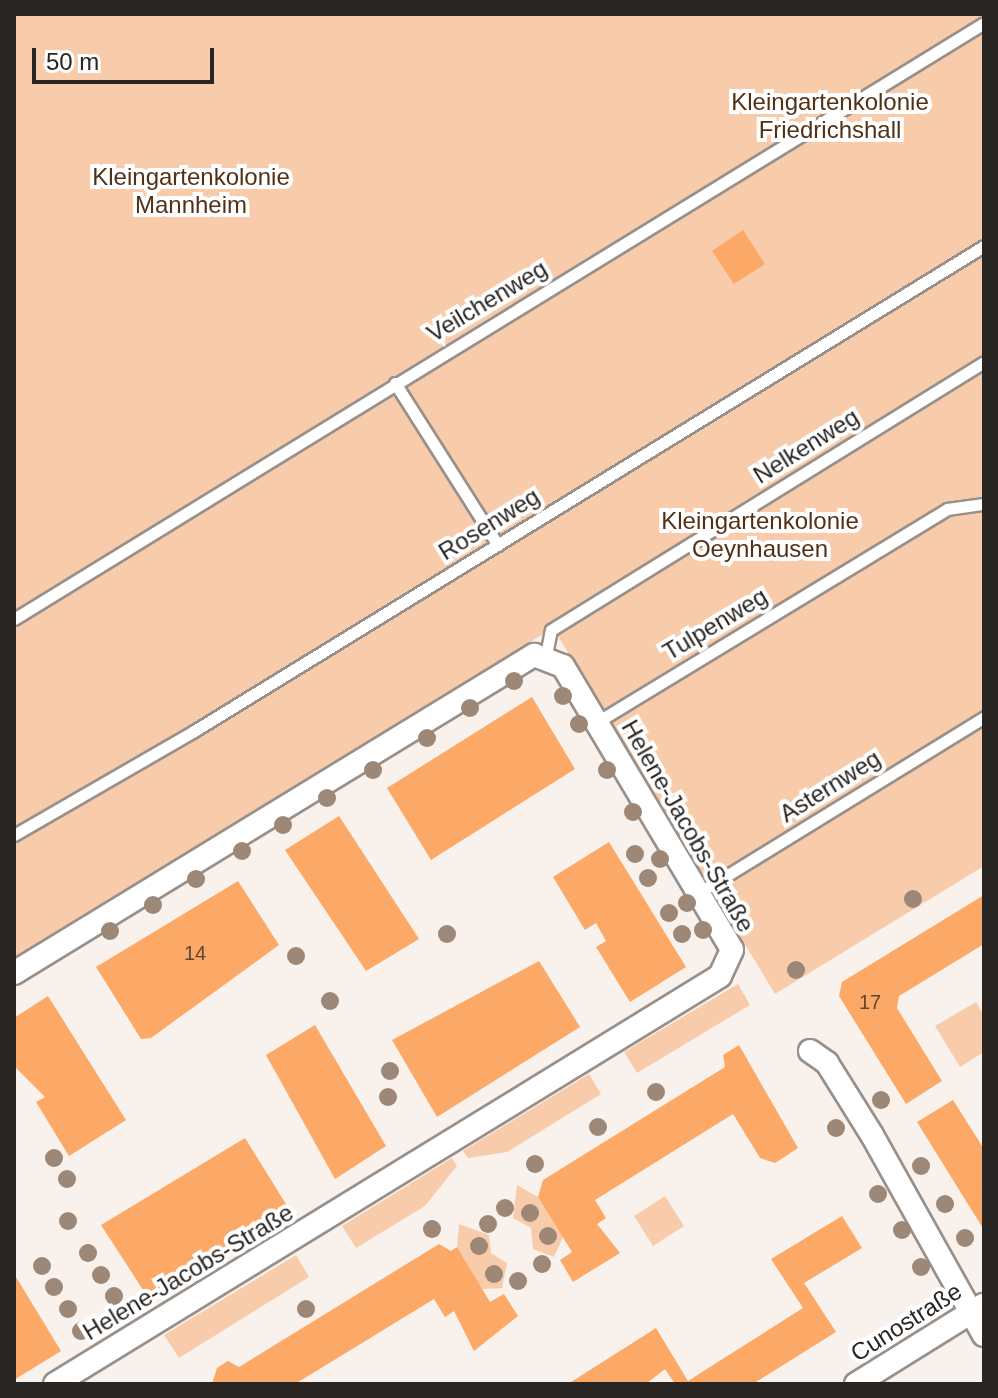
<!DOCTYPE html>
<html>
<head>
<meta charset="utf-8">
<style>
	body { margin:0 }
	#map { position:relative; width:998px; height:1398px; overflow:hidden; background:#f9f1ec; font-family:Arial,sans-serif }
	div>[style] { position:absolute }
	[style*='--x'] { left:calc(var(--x)*1px); top:calc(var(--y)*1px); width:calc(var(--w)*1px); rotate:calc(var(--a)*1deg) }
	.green>* { inset:0; background:#f8ccab }
	.building>* { inset:0; background:#fca968 }
	.roads { filter:drop-shadow(2px 0 #97908b) drop-shadow(-2px 0 #97908b) drop-shadow(0 2px #97908b) drop-shadow(0 -2px #97908b) }
	.service>* { height:11px; margin:-5.5px; padding:0 5.5px; transform-origin:5.5px; border-radius:5.5px; background:#fff }
	.minor>* { height:22px; margin:-11px; padding:0 11px; transform-origin:11px; border-radius:11px; background:#fff }
	.trees>* { width:18px; height:18px; margin:-9px; border-radius:50%; background:#9d8776 }
	span { translate:-50% -50%; white-space:nowrap; text-align:center; line-height:1.15; -webkit-text-stroke:8px #fff; paint-order:stroke }
	.number-label { font-size:20px; color:#5d4634 }
	.number-label span { -webkit-text-stroke-width:0 }
	.park-label { font-size:24px; color:#523116 }
	.street-label { font-size:24px; color:#282523 }
	.frame { position:absolute; inset:0; border:16px solid #282523; pointer-events:none }
	.scale { position:absolute; left:32px; top:48px; width:182px; height:36px; box-sizing:border-box; border:4px solid #282523; border-top:0; padding-left:10px; font-size:24px; line-height:28px; white-space:nowrap; color:#282523; -webkit-text-stroke:6px #fff; paint-order:stroke }
</style>
</head>
<body>
<div id="map">
	<div class="green">
		<div style="clip-path:polygon(14px 14px,984px 14px,984px 866px,775px 994px,553px 628px,14px 959px)"></div>
		<div style="clip-path:polygon(738px 984px,750px 1005px,637px 1073px,624px 1052px)"></div>
		<div style="clip-path:polygon(976px 1002px,984px 1016px,984px 1052px,960px 1067px,935px 1026px)"></div>
		<div style="clip-path:polygon(589px 1074px,601px 1094px,507px 1152px,468px 1158px,463px 1151px)"></div>
		<div style="clip-path:polygon(452px 1158px,457px 1166px,425px 1206px,356px 1248px,342px 1226px)"></div>
		<div style="clip-path:polygon(517px 1185px,538px 1197px,563px 1237px,554px 1257px,533px 1249px,531px 1228px,513px 1218px)"></div>
		<div style="clip-path:polygon(665px 1196px,684px 1226px,653px 1246px,634px 1216px)"></div>
		<div style="clip-path:polygon(459px 1224px,489px 1235px,491px 1253px,507px 1263px,502px 1288px,482px 1289px,457px 1247px)"></div>
		<div style="clip-path:polygon(296px 1255px,309px 1277px,179px 1358px,164px 1335px)"></div>
	</div>
	<div class="building">
		<div style="clip-path:polygon(743px 230px,765px 264px,734px 284px,712px 251px)"></div>
		<div style="clip-path:polygon(532px 697px,575px 769px,431px 860px,387px 788px)"></div>
		<div style="clip-path:polygon(339px 816px,419px 939px,366px 971px,285px 850px)"></div>
		<div style="clip-path:polygon(609px 842px,686px 967px,630px 1002px,596px 947px,606px 941px,596px 923px,585px 930px,553px 877px)"></div>
		<div style="clip-path:polygon(238px 881px,279px 945px,151px 1038px,141px 1039px,96px 967px)"></div>
		<div style="clip-path:polygon(984px 895px,984px 944px,899px 996px,897px 1008px,942px 1081px,906px 1104px,839px 996px,842px 982px)"></div>
		<div style="clip-path:polygon(539px 961px,580px 1027px,437px 1117px,392px 1040px)"></div>
		<div style="clip-path:polygon(48px 996px,126px 1120px,69px 1156px,36px 1102px,45px 1097px,14px 1066px,14px 1018px)"></div>
		<div style="clip-path:polygon(315px 1025px,386px 1146px,335px 1179px,266px 1055px)"></div>
		<div style="clip-path:polygon(739px 1045px,798px 1148px,775px 1163px,760px 1158px,733px 1114px,595px 1200px,606px 1218px,597px 1224px,620px 1253px,573px 1282px,560px 1260px,572px 1252px,538px 1197px,543px 1180px,725px 1067px,723px 1055px)"></div>
		<div style="clip-path:polygon(953px 1100px,984px 1149px,984px 1230px,917px 1122px)"></div>
		<div style="clip-path:polygon(245px 1138px,289px 1209px,147px 1296px,101px 1225px)"></div>
		<div style="clip-path:polygon(842px 1216px,862px 1248px,804px 1283px,836px 1332px,753px 1384px,675px 1384px,665px 1369px,646px 1384px,568px 1384px,656px 1328px,688px 1381px,803px 1308px,771px 1259px)"></div>
		<div style="clip-path:polygon(439px 1244px,451px 1251px,457px 1247px,490px 1302px,504px 1294px,518px 1316px,474px 1351px,454px 1311px,445px 1317px,434px 1299px,295px 1384px,212px 1384px,217px 1368px,228px 1361px,239px 1367px)"></div>
		<div style="clip-path:polygon(16px 1277px,61px 1351px,14px 1380px,14px 1278px)"></div>
	</div>
	<div class="roads">
		<div class="service">
			<div style="--x:395;--y:383;--w:192;--a:57.6"></div>
			<div style="--x:14;--y:619;--w:1138;--a:-31.57"></div>
			<div style="--x:546;--y:655;--w:25;--a:-79"></div>
			<div style="--x:551;--y:630;--w:509;--a:-31.75"></div>
			<div style="--x:597;--y:722;--w:410;--a:-31.3"></div>
			<div style="--x:947;--y:509;--w:37;--a:-8"></div>
			<div style="--x:14;--y:835;--w:208;--a:-30"></div>
			<div style="--x:194;--y:731;--w:927;--a:-31.55"></div>
			<div style="--x:700;--y:892;--w:334;--a:-31.6"></div>
		</div>
		<div class="minor">
			<div style="--x:14;--y:973;--w:610;--a:-31.45"></div>
			<div style="--x:534;--y:655;--w:31;--a:21"></div>
			<div style="--x:563;--y:666;--w:330;--a:59.2"></div>
			<div style="--x:732;--y:950;--w:29;--a:115"></div>
			<div style="--x:720;--y:976;--w:780;--a:148.47"></div>
			<div style="--x:810;--y:1051;--w:21;--a:35"></div>
			<div style="--x:827;--y:1063;--w:85;--a:58"></div>
			<div style="--x:872;--y:1135;--w:229;--a:60.8"></div>
			<div style="--x:856;--y:1384;--w:150;--a:-31.9"></div>
		</div>
	</div>
	<div class="trees">
		<div style="left:514px;top:681px"></div>
		<div style="left:563px;top:696px"></div>
		<div style="left:470px;top:708px"></div>
		<div style="left:579px;top:724px"></div>
		<div style="left:427px;top:738px"></div>
		<div style="left:373px;top:770px"></div>
		<div style="left:607px;top:770px"></div>
		<div style="left:327px;top:798px"></div>
		<div style="left:633px;top:812px"></div>
		<div style="left:283px;top:825px"></div>
		<div style="left:242px;top:851px"></div>
		<div style="left:635px;top:854px"></div>
		<div style="left:660px;top:859px"></div>
		<div style="left:648px;top:878px"></div>
		<div style="left:196px;top:879px"></div>
		<div style="left:913px;top:899px"></div>
		<div style="left:687px;top:903px"></div>
		<div style="left:153px;top:905px"></div>
		<div style="left:669px;top:913px"></div>
		<div style="left:703px;top:930px"></div>
		<div style="left:110px;top:931px"></div>
		<div style="left:447px;top:934px"></div>
		<div style="left:682px;top:934px"></div>
		<div style="left:296px;top:956px"></div>
		<div style="left:796px;top:970px"></div>
		<div style="left:330px;top:1001px"></div>
		<div style="left:390px;top:1071px"></div>
		<div style="left:656px;top:1092px"></div>
		<div style="left:388px;top:1097px"></div>
		<div style="left:881px;top:1100px"></div>
		<div style="left:598px;top:1127px"></div>
		<div style="left:836px;top:1128px"></div>
		<div style="left:54px;top:1158px"></div>
		<div style="left:535px;top:1164px"></div>
		<div style="left:921px;top:1166px"></div>
		<div style="left:67px;top:1179px"></div>
		<div style="left:878px;top:1194px"></div>
		<div style="left:945px;top:1204px"></div>
		<div style="left:505px;top:1208px"></div>
		<div style="left:530px;top:1213px"></div>
		<div style="left:68px;top:1221px"></div>
		<div style="left:488px;top:1224px"></div>
		<div style="left:432px;top:1229px"></div>
		<div style="left:902px;top:1230px"></div>
		<div style="left:548px;top:1236px"></div>
		<div style="left:965px;top:1238px"></div>
		<div style="left:479px;top:1246px"></div>
		<div style="left:88px;top:1253px"></div>
		<div style="left:542px;top:1264px"></div>
		<div style="left:42px;top:1266px"></div>
		<div style="left:921px;top:1267px"></div>
		<div style="left:494px;top:1274px"></div>
		<div style="left:101px;top:1275px"></div>
		<div style="left:518px;top:1281px"></div>
		<div style="left:54px;top:1287px"></div>
		<div style="left:114px;top:1296px"></div>
		<div style="left:68px;top:1309px"></div>
		<div style="left:306px;top:1309px"></div>
		<div style="left:81px;top:1331px"></div>
	</div>
	<div class="number-label">
		<span style="left:195px;top:953px">14</span>
		<span style="left:870px;top:1002px">17</span>
	</div>
	<div class="park-label">
		<span style="left:830px;top:116px">Kleingartenkolonie<br>Friedrichshall</span>
		<span style="left:191px;top:191px">Kleingartenkolonie<br>Mannheim</span>
		<span style="left:760px;top:535px">Kleingartenkolonie<br>Oeynhausen</span>
	</div>
	<div class="street-label">
		<span style="left:487px;top:301px;rotate:-31deg">Veilchenweg</span>
		<span style="left:806px;top:446px;rotate:-32deg">Nelkenweg</span>
		<span style="left:489px;top:524px;rotate:-32deg">Rosenweg</span>
		<span style="left:715px;top:624px;rotate:-31deg">Tulpenweg</span>
		<span style="left:830px;top:786px;rotate:-32deg">Asternweg</span>
		<span style="left:688px;top:826px;rotate:60deg">Helene-Jacobs-Straße</span>
		<span style="left:188px;top:1272px;rotate:-31deg">Helene-Jacobs-Straße</span>
		<span style="left:906px;top:1322px;rotate:-32deg">Cunostraße</span>
	</div>
	<div class="frame"></div>
	<div class="scale">50 m</div>
</div>
</body>
</html>
